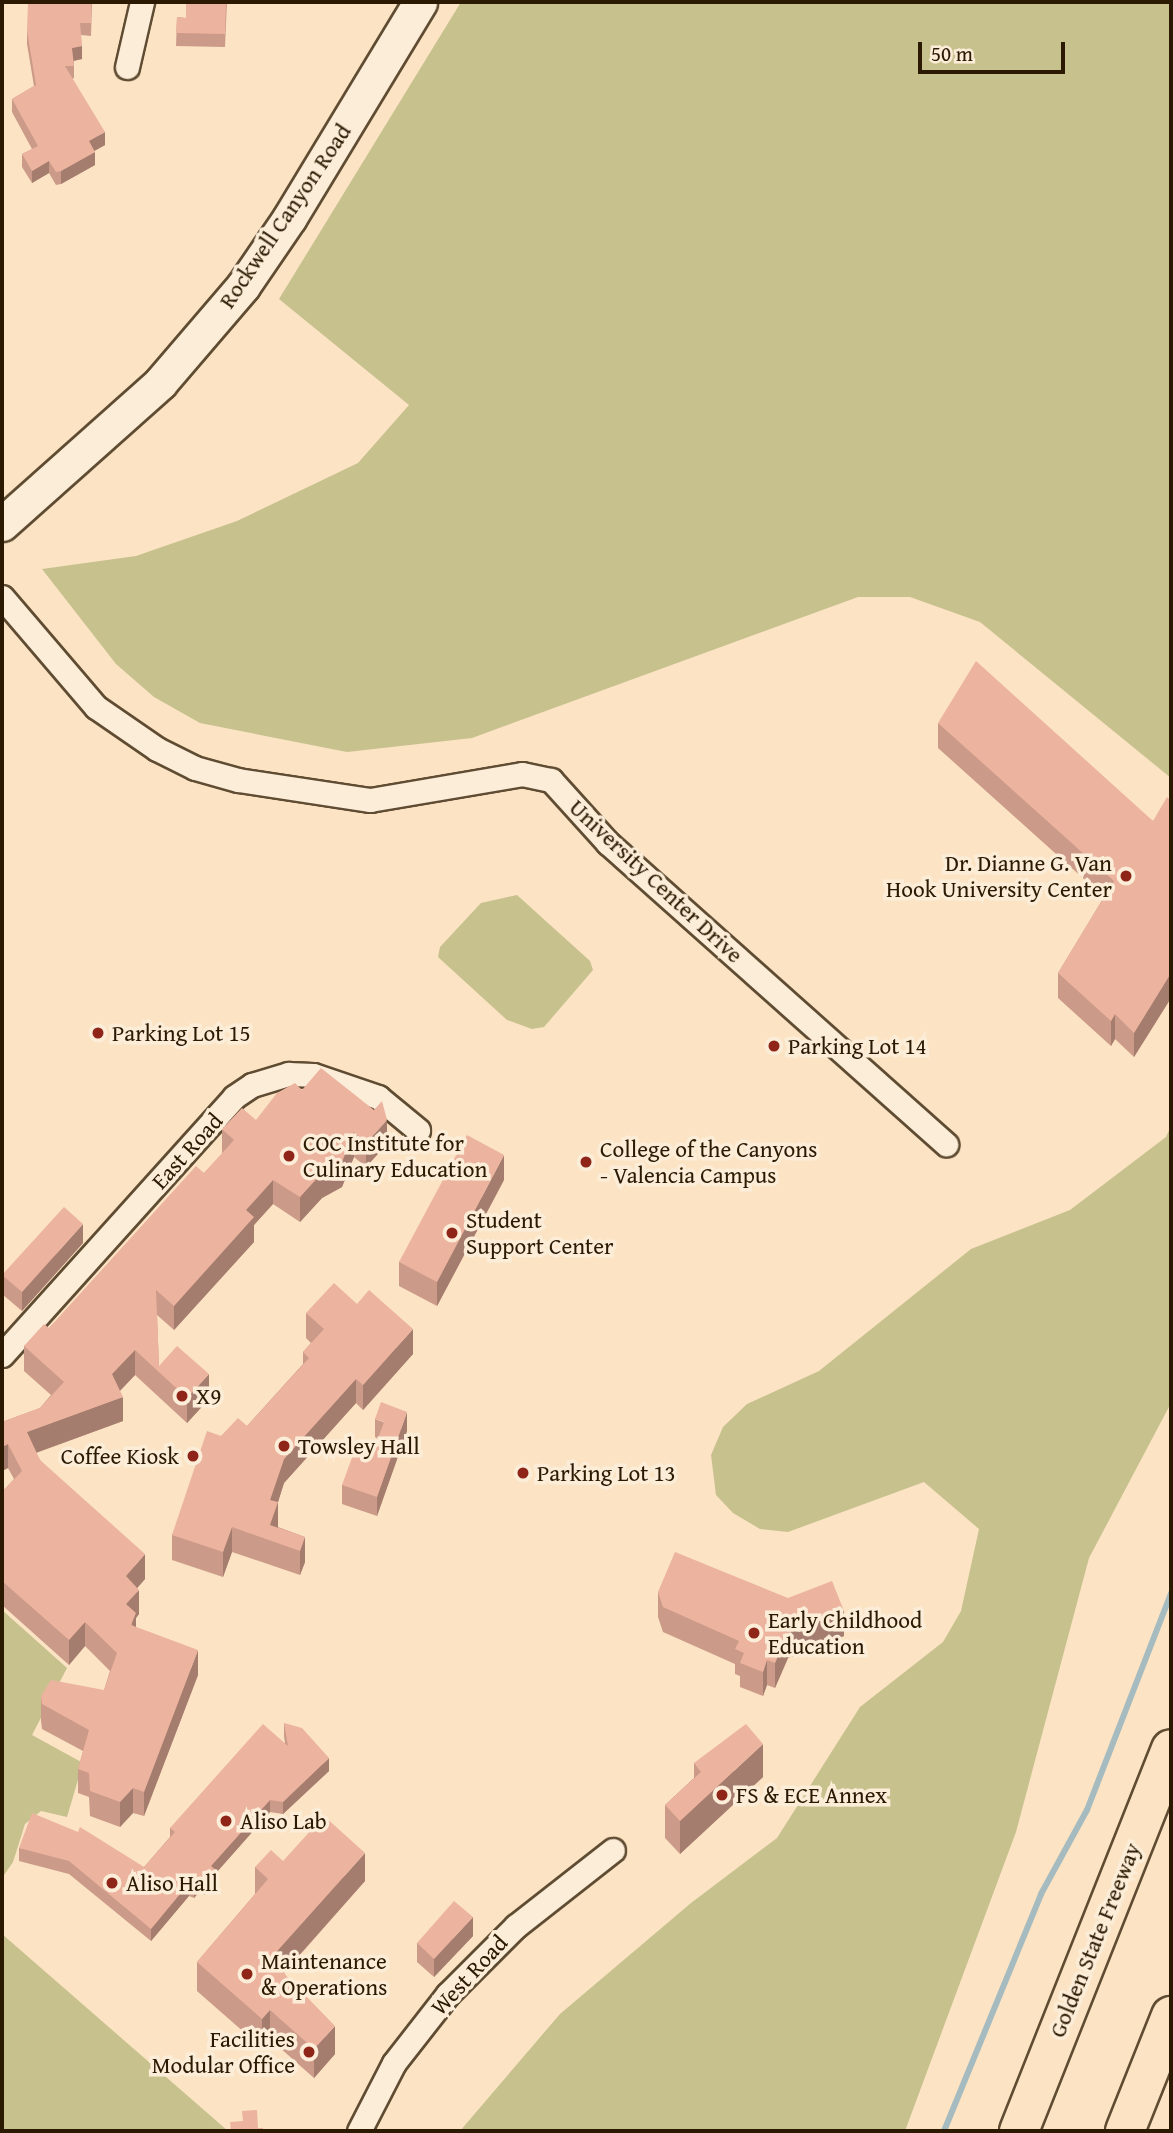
<!DOCTYPE html>
<html>
<head>
<meta charset="utf-8">
<style>
	body { margin:0 }
	#map { position:relative; width:1173px; height:2133px; overflow:hidden; background:#fbe3c3; font-family:"Gentium Book Plus",serif }
	div>[style] { position:absolute }
	[style*='--x'] { left:calc(var(--x)*1px); top:calc(var(--y)*1px); width:calc(var(--w)*1px); rotate:calc(var(--a)*1deg) }
	.green>* { inset:0; background:#c7c18e }
	.stream>* { height:6px; margin:-3px; padding:0 3px; transform-origin:3px; border-radius:3px; background:#a6bbbf }
	.roads { filter:drop-shadow(2px 0 #5f4c32) drop-shadow(-2px 0 #5f4c32) drop-shadow(0 2px #5f4c32) drop-shadow(0 -2px #5f4c32) }
	.street>* { height:23px; margin:-11.5px; padding:0 11.5px; transform-origin:11.5px; border-radius:11.5px; background:#fcedd8 }
	.secondary>* { height:33px; margin:-16.5px; padding:0 16.5px; transform-origin:16.5px; border-radius:16.5px; background:#fcedd8 }
	.highway>* { height:38px; margin:-19px; padding:0 19px; transform-origin:19px; border-radius:19px; background:#fbe3c3 }
	.wall>* { inset:0; background:#cb9a89 }
	.shaded-wall>* { inset:0; background:#a57d6f }
	.building>* { inset:0; background:#ecb39f }
	.dots>* { width:19px; height:19px; translate:-50% -50%; box-sizing:border-box; border:4px solid #fcedd8; border-radius:50% }
	span { translate:-50% -50%; white-space:nowrap; text-align:center; line-height:1.15; -webkit-text-stroke:7px #fcedd8; paint-order:stroke }
	.street-label { font-size:23px; color:#2b1a01 }
	.poi-label { font-size:23px; color:#2b1a01 }
	.right { translate:-100% -50%; text-align:right }
	.left { translate:0 -50%; text-align:left }
	.frame { position:absolute; inset:0; border:4px solid #2b1a01; pointer-events:none }
	.scale { position:absolute; left:918px; top:42px; width:147px; height:32px; box-sizing:border-box; border:4px solid #2b1a01; border-top:0; padding-left:9px; font-size:21px; line-height:24px; white-space:nowrap; color:#2b1a01; -webkit-text-stroke:5px #fcedd8; paint-order:stroke }
</style>
</head>
<body>
<div id="map">
	<div class="green">
		<div style="clip-path:polygon(461px 2px,1171px 2px,1171px 778px,980px 622px,910px 597px,858px 597px,472px 738px,347px 752px,200px 723px,154px 697px,116px 664px,42px 569px,136px 556px,237px 521px,358px 463px,409px 405px,279px 299px)"></div>
		<div style="clip-path:polygon(517px 895px,590px 961px,593px 970px,544px 1027px,532px 1029px,507px 1020px,438px 957px,440px 947px,481px 903px)"></div>
		<div style="clip-path:polygon(1171px 1126px,1171px 1403px,1089px 1558px,1016px 1832px,905px 2131px,460px 2131px,560px 2014px,691px 1903px,777px 1838px,860px 1707px,943px 1642px,961px 1611px,979px 1529px,924px 1482px,788px 1532px,760px 1529px,733px 1513px,716px 1495px,711px 1455px,723px 1427px,747px 1404px,819px 1371px,971px 1249px,1070px 1210px,1166px 1137px)"></div>
		<div style="clip-path:polygon(2px 1610px,67px 1668px,32px 1735px,83px 1763px,67px 1817px,41px 1811px,25px 1824px,13px 1862px,2px 1878px)"></div>
		<div style="clip-path:polygon(2px 1934px,228px 2131px,2px 2131px)"></div>
	</div>
	<div class="stream">
		<div style="--x:944;--y:2131;--w:256;--a:-67.7"></div>
		<div style="--x:1041;--y:1894;--w:96;--a:-61.3"></div>
		<div style="--x:1087;--y:1810;--w:233;--a:-68.8"></div>
	</div>
	<div class="roads">
		<div class="street">
			<div style="--x:127;--y:67;--w:67;--a:-77"></div>
			<div style="--x:2;--y:597;--w:145;--a:49.5"></div>
			<div style="--x:96;--y:707;--w:74;--a:34.5"></div>
			<div style="--x:157;--y:749;--w:42;--a:26.6"></div>
			<div style="--x:195;--y:768;--w:45;--a:15.6"></div>
			<div style="--x:238;--y:780;--w:134;--a:8.6"></div>
			<div style="--x:370;--y:800;--w:154;--a:-9.7"></div>
			<div style="--x:522;--y:774;--w:30;--a:12"></div>
			<div style="--x:551;--y:780;--w:85;--a:47.9"></div>
			<div style="--x:608;--y:843;--w:453;--a:41.7"></div>
			<div style="--x:2;--y:1355;--w:347;--a:-48"></div>
			<div style="--x:234;--y:1097;--w:22;--a:-34"></div>
			<div style="--x:252;--y:1085;--w:38;--a:-17"></div>
			<div style="--x:288;--y:1074;--w:25;--a:2"></div>
			<div style="--x:313;--y:1075;--w:69;--a:18.7"></div>
			<div style="--x:378;--y:1097;--w:52;--a:39.5"></div>
			<div style="--x:359;--y:2131;--w:76;--a:-62.8"></div>
			<div style="--x:394;--y:2063;--w:88;--a:-52"></div>
			<div style="--x:448;--y:1994;--w:96;--a:-45"></div>
			<div style="--x:516;--y:1926;--w:123;--a:-38.1"></div>
		</div>
		<div class="secondary">
			<div style="--x:2;--y:524;--w:212;--a:-41.7"></div>
			<div style="--x:160;--y:383;--w:128;--a:-49.4"></div>
			<div style="--x:243;--y:286;--w:83;--a:-55.7"></div>
			<div style="--x:290;--y:217;--w:251;--a:-58.8"></div>
		</div>
		<div class="highway">
			<div style="--x:1019;--y:2131;--w:411;--a:-68.3"></div>
			<div style="--x:1125;--y:2131;--w:124;--a:-68.2"></div>
		</div>
	</div>
	<div class="wall">
		<div style="clip-path:polygon(92px 2px,91px 36px,81px 35px,82px 59px,74px 61px,74px 78px,72px 79px,105px 145px,94px 151px,95px 165px,61px 184px,56px 185px,49px 173px,32px 183px,22px 167px,22px 154px,32px 149px,12px 112px,12px 99px,34px 86px,27px 44px,27px 31px)"></div>
		<div style="clip-path:polygon(227px 2px,225px 47px,176px 46px,177px 17px,186px 18px)"></div>
		<div style="clip-path:polygon(938px 723px,1153px 821px,1171px 801px,1171px 998px,1134px 1057px,1115px 1039px,1111px 1046px,1058px 998px,1058px 973px,1104px 897px,938px 748px)"></div>
		<div style="clip-path:polygon(302px 1090px,387px 1144px,366px 1167px,354px 1157px,342px 1187px,322px 1198px,300px 1222px,273px 1204px,254px 1225px,254px 1242px,174px 1330px,157px 1315px,159px 1366px,209px 1399px,187px 1423px,135px 1375px,120px 1391px,123px 1421px,36px 1453px,40px 1460px,145px 1579px,137px 1588px,139px 1614px,136px 1618px,136px 1627px,198px 1675px,144px 1816px,133px 1813px,120px 1827px,90px 1816px,89px 1797px,78px 1793px,78px 1769px,83px 1751px,42px 1729px,41px 1721px,41px 1696px,104px 1690px,110px 1671px,85px 1646px,69px 1665px,2px 1605px,2px 1492px,14px 1479px,8px 1468px,2px 1471px,2px 1422px,40px 1408px,51px 1395px,24px 1371px,24px 1346px,49px 1328px,204px 1173px,222px 1154px,222px 1129px,256px 1120px)"></div>
		<div style="clip-path:polygon(504px 1180px,437px 1306px,399px 1286px,399px 1262px)"></div>
		<div style="clip-path:polygon(83px 1243px,22px 1311px,2px 1294px,2px 1275px)"></div>
		<div style="clip-path:polygon(306px 1313px,413px 1354px,363px 1410px,356px 1403px,284px 1483px,278px 1502px,278px 1527px,305px 1537px,305px 1562px,300px 1575px,232px 1552px,223px 1577px,172px 1560px,172px 1535px,221px 1436px,247px 1426px,303px 1364px,303px 1352px,311px 1343px,306px 1338px)"></div>
		<div style="clip-path:polygon(375px 1419px,407px 1431px,377px 1516px,342px 1504px,342px 1485px,374px 1449px,378px 1439px,375px 1437px)"></div>
		<div style="clip-path:polygon(658px 1592px,844px 1636px,788px 1658px,775px 1688px,767px 1685px,763px 1696px,740px 1687px,740px 1676px,735px 1674px,735px 1664px,663px 1632px,658px 1617px)"></div>
		<div style="clip-path:polygon(284px 1723px,329px 1771px,283px 1814px,270px 1812px,216px 1873px,216px 1883px,204px 1895px,200px 1891px,194px 1898px,189px 1896px,151px 1941px,69px 1874px,19px 1861px,19px 1848px,144px 1867px,170px 1837px,170px 1828px,285px 1743px,284px 1736px)"></div>
		<div style="clip-path:polygon(694px 1763px,763px 1777px,680px 1854px,665px 1838px,665px 1805px,694px 1778px)"></div>
		<div style="clip-path:polygon(283px 1861px,365px 1881px,284px 1973px,335px 2054px,314px 2078px,270px 2039px,262px 2048px,197px 1991px,197px 1962px,255px 1894px,255px 1867px)"></div>
		<div style="clip-path:polygon(473px 1936px,434px 1977px,417px 1962px,417px 1943px)"></div>
	</div>
	<div class="shaded-wall">
		<div style="clip-path:polygon(82px 46px,82px 59px,72px 61px,72px 48px)"></div>
		<div style="clip-path:polygon(105px 132px,105px 145px,89px 154px,89px 141px)"></div>
		<div style="clip-path:polygon(95px 152px,95px 165px,61px 184px,61px 171px)"></div>
		<div style="clip-path:polygon(49px 161px,49px 173px,32px 183px,32px 171px)"></div>
		<div style="clip-path:polygon(1171px 973px,1171px 998px,1134px 1057px,1134px 1033px)"></div>
		<div style="clip-path:polygon(1115px 1014px,1115px 1039px,1111px 1046px,1111px 1021px)"></div>
		<div style="clip-path:polygon(387px 1120px,387px 1144px,366px 1167px,366px 1143px)"></div>
		<div style="clip-path:polygon(354px 1132px,354px 1157px,342px 1187px,322px 1198px,300px 1222px,300px 1197px)"></div>
		<div style="clip-path:polygon(504px 1155px,504px 1180px,437px 1306px,437px 1282px)"></div>
		<div style="clip-path:polygon(273px 1180px,273px 1204px,254px 1225px,254px 1242px,174px 1330px,174px 1306px,246px 1210px)"></div>
		<div style="clip-path:polygon(83px 1224px,83px 1243px,22px 1311px,22px 1292px)"></div>
		<div style="clip-path:polygon(413px 1329px,413px 1354px,363px 1410px,363px 1385px)"></div>
		<div style="clip-path:polygon(135px 1350px,135px 1375px,112px 1399px,112px 1374px)"></div>
		<div style="clip-path:polygon(209px 1374px,209px 1399px,187px 1423px,187px 1398px)"></div>
		<div style="clip-path:polygon(356px 1379px,356px 1403px,284px 1483px,278px 1502px,278px 1527px,273px 1541px,270px 1540px,270px 1500px,284px 1459px)"></div>
		<div style="clip-path:polygon(123px 1397px,123px 1421px,27px 1456px,27px 1432px)"></div>
		<div style="clip-path:polygon(407px 1412px,407px 1431px,377px 1516px,377px 1497px)"></div>
		<div style="clip-path:polygon(8px 1444px,8px 1468px,2px 1471px,2px 1447px)"></div>
		<div style="clip-path:polygon(232px 1527px,232px 1552px,223px 1577px,223px 1552px)"></div>
		<div style="clip-path:polygon(305px 1537px,305px 1562px,300px 1575px,300px 1551px)"></div>
		<div style="clip-path:polygon(145px 1554px,145px 1579px,126px 1601px,126px 1576px)"></div>
		<div style="clip-path:polygon(139px 1590px,139px 1614px,136px 1618px,136px 1637px,126px 1604px)"></div>
		<div style="clip-path:polygon(844px 1611px,844px 1636px,788px 1658px,775px 1688px,775px 1663px,788px 1633px)"></div>
		<div style="clip-path:polygon(85px 1622px,85px 1646px,69px 1665px,69px 1640px)"></div>
		<div style="clip-path:polygon(198px 1650px,198px 1675px,144px 1816px,144px 1792px)"></div>
		<div style="clip-path:polygon(767px 1660px,767px 1685px,763px 1696px,763px 1672px)"></div>
		<div style="clip-path:polygon(763px 1744px,763px 1777px,680px 1854px,680px 1821px)"></div>
		<div style="clip-path:polygon(329px 1758px,329px 1771px,283px 1814px,283px 1802px)"></div>
		<div style="clip-path:polygon(133px 1788px,133px 1813px,120px 1827px,120px 1802px)"></div>
		<div style="clip-path:polygon(270px 1800px,270px 1812px,216px 1873px,216px 1883px,204px 1895px,204px 1883px,211px 1866px)"></div>
		<div style="clip-path:polygon(365px 1853px,365px 1881px,270px 1988px,270px 1959px)"></div>
		<div style="clip-path:polygon(200px 1878px,200px 1891px,194px 1898px,194px 1885px)"></div>
		<div style="clip-path:polygon(189px 1883px,189px 1896px,151px 1941px,151px 1929px)"></div>
		<div style="clip-path:polygon(473px 1917px,473px 1936px,434px 1977px,434px 1959px)"></div>
		<div style="clip-path:polygon(270px 2010px,270px 2039px,262px 2048px,262px 2019px)"></div>
		<div style="clip-path:polygon(335px 2026px,335px 2054px,314px 2078px,314px 2049px)"></div>
	</div>
	<div class="building">
		<div style="clip-path:polygon(28px 2px,91px 2px,91px 23px,80px 23px,82px 46px,72px 48px,74px 66px,65px 66px,105px 132px,89px 141px,95px 152px,61px 171px,56px 172px,49px 161px,32px 171px,22px 154px,38px 146px,12px 99px,36px 85px,27px 31px)"></div>
		<div style="clip-path:polygon(186px 2px,226px 2px,225px 34px,176px 33px,177px 17px,186px 18px)"></div>
		<div style="clip-path:polygon(976px 661px,1153px 821px,1167px 797px,1171px 801px,1171px 973px,1134px 1033px,1115px 1014px,1111px 1021px,1058px 973px,1114px 881px,938px 723px)"></div>
		<div style="clip-path:polygon(321px 1068px,374px 1110px,382px 1101px,387px 1120px,366px 1143px,354px 1132px,342px 1162px,322px 1173px,300px 1197px,273px 1180px,246px 1210px,254px 1217px,174px 1306px,156px 1290px,159px 1366px,177px 1346px,209px 1374px,187px 1398px,135px 1350px,112px 1374px,123px 1397px,27px 1432px,40px 1460px,145px 1554px,126px 1576px,139px 1590px,126px 1604px,136px 1613px,131px 1625px,198px 1650px,144px 1792px,133px 1788px,120px 1802px,90px 1791px,89px 1773px,78px 1769px,89px 1730px,42px 1704px,41px 1696px,51px 1680px,104px 1690px,117px 1653px,85px 1622px,69px 1640px,2px 1581px,2px 1492px,22px 1471px,8px 1444px,2px 1447px,2px 1422px,40px 1408px,64px 1382px,24px 1346px,44px 1324px,49px 1328px,196px 1166px,204px 1173px,234px 1140px,222px 1129px,242px 1108px,256px 1120px,277px 1093px,295px 1083px,302px 1090px)"></div>
		<div style="clip-path:polygon(467px 1135px,504px 1155px,437px 1282px,399px 1262px)"></div>
		<div style="clip-path:polygon(64px 1207px,83px 1224px,22px 1292px,2px 1275px)"></div>
		<div style="clip-path:polygon(334px 1283px,357px 1304px,369px 1290px,413px 1329px,363px 1385px,356px 1379px,284px 1459px,270px 1500px,278px 1502px,270px 1525px,305px 1537px,300px 1551px,232px 1527px,223px 1552px,172px 1535px,207px 1431px,221px 1436px,238px 1418px,247px 1426px,309px 1358px,303px 1352px,324px 1329px,306px 1313px)"></div>
		<div style="clip-path:polygon(381px 1402px,407px 1412px,377px 1497px,342px 1485px,357px 1444px,374px 1449px,384px 1422px,375px 1419px)"></div>
		<div style="clip-path:polygon(675px 1552px,788px 1598px,832px 1581px,844px 1611px,788px 1633px,775px 1663px,767px 1660px,763px 1672px,740px 1663px,744px 1653px,735px 1649px,739px 1641px,663px 1607px,658px 1592px)"></div>
		<div style="clip-path:polygon(284px 1723px,302px 1728px,329px 1758px,283px 1802px,270px 1800px,211px 1866px,216px 1870px,204px 1883px,200px 1878px,194px 1885px,189px 1883px,151px 1929px,69px 1861px,19px 1848px,32px 1813px,78px 1832px,80px 1827px,144px 1867px,175px 1832px,170px 1828px,263px 1724px,288px 1746px)"></div>
		<div style="clip-path:polygon(746px 1724px,763px 1744px,680px 1821px,665px 1805px,701px 1772px,694px 1763px)"></div>
		<div style="clip-path:polygon(324px 1816px,365px 1853px,270px 1959px,335px 2026px,314px 2049px,270px 2010px,262px 2019px,197px 1962px,268px 1879px,255px 1867px,271px 1850px,283px 1861px)"></div>
		<div style="clip-path:polygon(454px 1901px,473px 1917px,434px 1959px,417px 1943px)"></div>
		<div style="clip-path:polygon(257px 2110px,258px 2128px,263px 2128px,263px 2131px,231px 2131px,230px 2122px,243px 2121px,242px 2111px)"></div>
	</div>
	<div class="dots">
		<div style="left:1126px;top:876px;background:#8f2418"></div>
		<div style="left:98px;top:1033px;background:#8f2418"></div>
		<div style="left:774px;top:1046px;background:#8f2418"></div>
		<div style="left:289px;top:1156px;background:#8f2418"></div>
		<div style="left:586px;top:1162px;background:#8f2418"></div>
		<div style="left:452px;top:1233px;background:#8f2418"></div>
		<div style="left:182px;top:1396px;background:#8f2418"></div>
		<div style="left:284px;top:1446px;background:#8f2418"></div>
		<div style="left:193px;top:1456px;background:#8f2418"></div>
		<div style="left:523px;top:1473px;background:#8f2418"></div>
		<div style="left:754px;top:1633px;background:#8f2418"></div>
		<div style="left:722px;top:1795px;background:#8f2418"></div>
		<div style="left:226px;top:1821px;background:#8f2418"></div>
		<div style="left:112px;top:1883px;background:#8f2418"></div>
		<div style="left:247px;top:1974px;background:#8f2418"></div>
		<div style="left:309px;top:2052px;background:#8f2418"></div>
	</div>
	<div class="street-label">
		<span style="left:285px;top:216px;rotate:-56deg">Rockwell Canyon Road</span>
		<span style="left:656px;top:881px;rotate:43deg">University Center Drive</span>
		<span style="left:187px;top:1151px;rotate:-48deg">East Road</span>
		<span style="left:1095px;top:1940px;rotate:-68deg">Golden State Freeway</span>
		<span style="left:469px;top:1975px;rotate:-47deg">West Road</span>
	</div>
	<div class="poi-label">
		<span class="right" style="left:1112px;top:876px">Dr. Dianne G. Van<br>Hook University Center</span>
		<span class="left" style="left:112px;top:1033px">Parking Lot 15</span>
		<span class="left" style="left:788px;top:1046px">Parking Lot 14</span>
		<span class="left" style="left:303px;top:1156px">COC Institute for<br>Culinary Education</span>
		<span class="left" style="left:600px;top:1162px">College of the Canyons<br>- Valencia Campus</span>
		<span class="left" style="left:466px;top:1233px">Student<br>Support Center</span>
		<span class="left" style="left:196px;top:1396px">X9</span>
		<span class="left" style="left:298px;top:1446px">Towsley Hall</span>
		<span class="right" style="left:179px;top:1456px">Coffee Kiosk</span>
		<span class="left" style="left:537px;top:1473px">Parking Lot 13</span>
		<span class="left" style="left:768px;top:1633px">Early Childhood<br>Education</span>
		<span class="left" style="left:736px;top:1795px">FS &amp; ECE Annex</span>
		<span class="left" style="left:240px;top:1821px">Aliso Lab</span>
		<span class="left" style="left:126px;top:1883px">Aliso Hall</span>
		<span class="left" style="left:261px;top:1974px">Maintenance<br>&amp; Operations</span>
		<span class="right" style="left:295px;top:2052px">Facilities<br>Modular Office</span>
	</div>
	<div class="frame"></div>
	<div class="scale">50 m</div>
</div>
</body>
</html>
